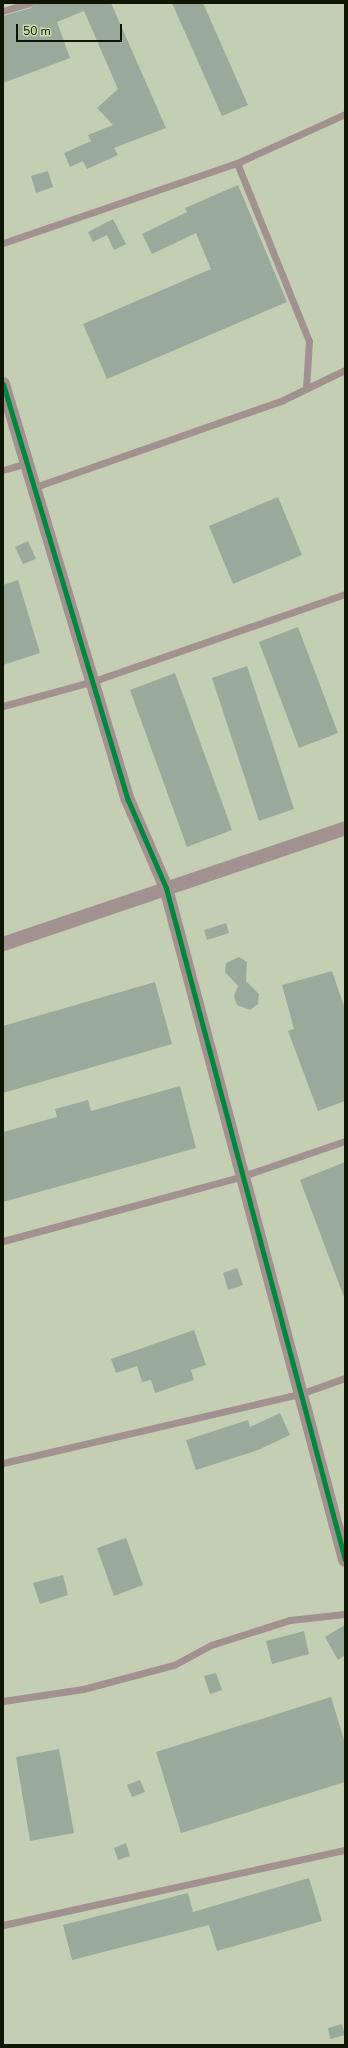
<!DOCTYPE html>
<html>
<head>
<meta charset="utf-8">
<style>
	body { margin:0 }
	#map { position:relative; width:348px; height:2048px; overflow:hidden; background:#c4ceb3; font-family:"Nunito Sans",sans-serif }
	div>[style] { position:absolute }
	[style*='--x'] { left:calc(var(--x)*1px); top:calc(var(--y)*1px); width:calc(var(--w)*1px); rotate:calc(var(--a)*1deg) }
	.building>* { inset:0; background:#99aa9c }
	.lane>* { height:7px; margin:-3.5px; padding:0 3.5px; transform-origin:3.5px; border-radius:3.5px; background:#a19191 }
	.street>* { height:14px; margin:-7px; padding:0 7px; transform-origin:7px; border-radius:7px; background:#a19191 }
	.cycleway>* { height:5px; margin:-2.5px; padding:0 2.5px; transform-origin:2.5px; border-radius:2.5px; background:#00873e }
	span { translate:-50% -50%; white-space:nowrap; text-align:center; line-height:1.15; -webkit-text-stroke:4px #c7daa7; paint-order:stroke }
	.frame { position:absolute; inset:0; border:4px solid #101604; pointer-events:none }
	.scale { position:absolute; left:16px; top:24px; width:106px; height:18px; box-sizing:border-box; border:2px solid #101604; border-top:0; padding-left:5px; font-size:12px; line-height:14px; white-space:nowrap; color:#101604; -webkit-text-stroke:3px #c7daa7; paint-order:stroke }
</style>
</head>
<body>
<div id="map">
	<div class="building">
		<div style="clip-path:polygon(35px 3px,111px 3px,166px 128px,114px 148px,118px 155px,87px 169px,83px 161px,70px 167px,64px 153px,91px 141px,88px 135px,113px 125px,97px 108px,118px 89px,84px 11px,57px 22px,70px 58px,3px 83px,3px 16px,31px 8px)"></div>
		<div style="clip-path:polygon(172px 3px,203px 3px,248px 105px,222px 116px)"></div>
		<div style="clip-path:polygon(48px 171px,53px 187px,36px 193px,31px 176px)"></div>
		<div style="clip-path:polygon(238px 185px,287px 302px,107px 379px,83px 324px,211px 269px,196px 233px,152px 254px,142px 234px,187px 212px,185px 208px)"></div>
		<div style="clip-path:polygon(113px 219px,126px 244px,114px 250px,107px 235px,93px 242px,88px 232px)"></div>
		<div style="clip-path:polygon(278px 497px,302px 555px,233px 584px,209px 526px)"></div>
		<div style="clip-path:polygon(28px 541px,36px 559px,23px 564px,15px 547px)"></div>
		<div style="clip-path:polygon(18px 580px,40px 653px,3px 665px,3px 585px)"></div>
		<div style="clip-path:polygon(298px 627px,338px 733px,299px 748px,259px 642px)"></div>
		<div style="clip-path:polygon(247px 666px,294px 809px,259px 821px,212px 678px)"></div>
		<div style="clip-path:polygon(175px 673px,232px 830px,187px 847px,130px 690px)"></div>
		<div style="clip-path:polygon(226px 923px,229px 933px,207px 940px,204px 930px)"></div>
		<div style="clip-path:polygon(239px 957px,247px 962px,246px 981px,259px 994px,258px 1004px,250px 1010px,237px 1005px,234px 996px,238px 986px,225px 972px,226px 963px)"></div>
		<div style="clip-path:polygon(332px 971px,345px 1009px,345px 1101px,318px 1111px,288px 1031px,294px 1029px,282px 985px)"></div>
		<div style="clip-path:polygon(155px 982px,172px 1044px,3px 1093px,3px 1026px)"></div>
		<div style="clip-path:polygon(180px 1086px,196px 1148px,3px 1202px,3px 1132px,57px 1117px,55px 1109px,88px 1100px,91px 1111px)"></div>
		<div style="clip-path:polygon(345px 1162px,345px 1297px,344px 1297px,300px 1180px)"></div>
		<div style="clip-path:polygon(237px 1268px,243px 1285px,228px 1290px,223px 1273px)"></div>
		<div style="clip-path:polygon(194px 1330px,206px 1365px,191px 1370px,194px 1380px,155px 1393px,151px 1380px,142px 1382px,137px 1366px,116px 1373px,111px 1359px)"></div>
		<div style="clip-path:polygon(280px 1413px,290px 1435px,258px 1450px,196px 1470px,186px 1440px,248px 1420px,250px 1427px)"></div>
		<div style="clip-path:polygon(126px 1538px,143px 1585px,114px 1596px,97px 1548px)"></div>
		<div style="clip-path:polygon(63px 1575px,68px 1595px,40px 1604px,33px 1583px)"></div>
		<div style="clip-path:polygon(345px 1625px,345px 1655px,338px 1660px,325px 1637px)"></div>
		<div style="clip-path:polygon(304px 1631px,309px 1654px,272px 1664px,266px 1641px)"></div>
		<div style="clip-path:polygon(216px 1673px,222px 1690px,210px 1694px,204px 1676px)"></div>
		<div style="clip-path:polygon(331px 1697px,345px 1743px,345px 1782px,181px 1833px,156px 1752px)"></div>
		<div style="clip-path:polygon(59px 1749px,74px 1833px,30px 1841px,16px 1757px)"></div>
		<div style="clip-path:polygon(140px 1780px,145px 1792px,132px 1797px,127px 1785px)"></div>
		<div style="clip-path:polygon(126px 1843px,130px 1856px,118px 1860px,114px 1848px)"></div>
		<div style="clip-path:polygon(309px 1878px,322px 1921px,217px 1951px,209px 1925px,72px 1960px,63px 1925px,188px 1893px,193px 1912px)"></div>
		<div style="clip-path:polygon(342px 2024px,345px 2035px,330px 2039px,328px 2028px)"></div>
	</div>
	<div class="lane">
		<div style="--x:3;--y:11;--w:28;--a:-17"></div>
		<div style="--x:237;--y:163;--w:192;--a:68"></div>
		<div style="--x:309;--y:341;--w:46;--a:93.7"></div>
		<div style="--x:3;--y:243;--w:247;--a:-18.9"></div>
		<div style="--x:237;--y:163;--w:119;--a:-24.4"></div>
		<div style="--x:3;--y:470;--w:26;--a:-16"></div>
		<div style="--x:35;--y:487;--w:263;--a:-19.3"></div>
		<div style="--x:283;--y:400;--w:69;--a:-25.8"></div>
		<div style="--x:3;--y:706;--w:91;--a:-15.3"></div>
		<div style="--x:91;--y:682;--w:269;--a:-19.1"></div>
		<div style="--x:3;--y:1241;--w:245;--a:-15.1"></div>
		<div style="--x:240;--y:1177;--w:111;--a:-18.9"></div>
		<div style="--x:3;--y:1463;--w:305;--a:-13.1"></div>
		<div style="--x:300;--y:1394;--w:48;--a:-19.6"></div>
		<div style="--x:3;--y:1701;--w:81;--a:-8.5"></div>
		<div style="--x:83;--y:1689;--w:94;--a:-14.8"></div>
		<div style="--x:174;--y:1665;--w:42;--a:-28.4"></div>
		<div style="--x:211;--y:1645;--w:83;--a:-17.6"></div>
		<div style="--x:290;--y:1620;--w:55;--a:-6.2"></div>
		<div style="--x:3;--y:1925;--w:350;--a:-12.4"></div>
	</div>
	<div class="street">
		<div style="--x:3;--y:384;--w:434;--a:73.3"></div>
		<div style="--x:128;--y:800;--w:96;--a:66.6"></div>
		<div style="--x:166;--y:888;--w:695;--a:75.08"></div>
		<div style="--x:3;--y:944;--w:361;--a:-18.7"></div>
	</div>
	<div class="cycleway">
		<div style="--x:3;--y:384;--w:434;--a:73.3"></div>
		<div style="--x:128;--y:800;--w:96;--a:66.6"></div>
		<div style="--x:166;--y:888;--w:695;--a:75.08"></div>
	</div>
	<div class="frame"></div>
	<div class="scale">50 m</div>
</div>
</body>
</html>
